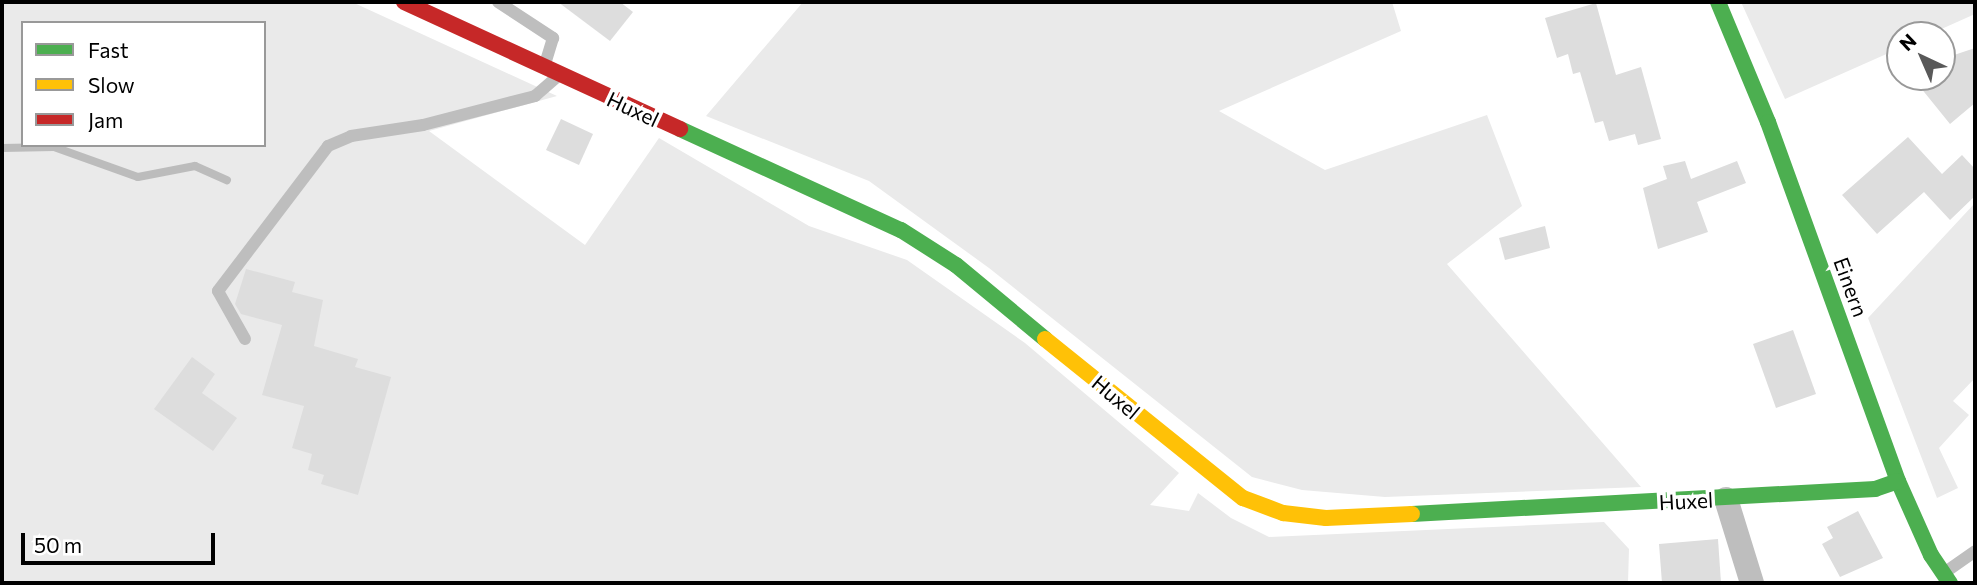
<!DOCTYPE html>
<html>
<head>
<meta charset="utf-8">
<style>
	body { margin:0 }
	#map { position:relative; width:1977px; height:585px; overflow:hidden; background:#fff; font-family:Commissioner,sans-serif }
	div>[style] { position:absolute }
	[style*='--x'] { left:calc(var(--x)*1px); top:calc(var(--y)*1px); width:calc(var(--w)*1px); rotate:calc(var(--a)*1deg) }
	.green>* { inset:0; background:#eaeaea }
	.stream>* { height:8px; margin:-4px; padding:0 4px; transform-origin:4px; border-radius:4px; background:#bcbcbc }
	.building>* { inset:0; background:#ddd }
	.lane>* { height:12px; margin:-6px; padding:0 6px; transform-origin:6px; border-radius:6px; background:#bebebe }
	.street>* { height:24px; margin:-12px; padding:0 12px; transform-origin:12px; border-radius:12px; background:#bebebe }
	.fast>* { height:16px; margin:-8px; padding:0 8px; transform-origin:8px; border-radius:8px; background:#4caf50 }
	.slow>* { height:16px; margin:-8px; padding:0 8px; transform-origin:8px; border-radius:8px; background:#ffc107 }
	.jam>* { height:16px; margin:-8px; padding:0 8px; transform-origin:8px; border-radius:8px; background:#c62828 }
	span { translate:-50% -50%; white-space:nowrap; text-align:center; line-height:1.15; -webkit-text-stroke:7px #fff; paint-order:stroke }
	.street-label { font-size:21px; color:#000 }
	.frame { position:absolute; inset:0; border:4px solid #000; pointer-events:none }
	.legend { position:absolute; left:21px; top:21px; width:245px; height:126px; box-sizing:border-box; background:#fff; border:2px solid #999; margin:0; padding:9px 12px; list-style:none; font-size:21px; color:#000 }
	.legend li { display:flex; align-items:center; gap:14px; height:35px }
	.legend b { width:35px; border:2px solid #999 }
	.north { position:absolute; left:1886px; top:21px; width:70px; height:70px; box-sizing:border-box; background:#fff; border:2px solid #999; border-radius:50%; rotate:316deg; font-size:19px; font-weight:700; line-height:28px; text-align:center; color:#000 }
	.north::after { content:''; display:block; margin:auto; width:24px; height:32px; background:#595959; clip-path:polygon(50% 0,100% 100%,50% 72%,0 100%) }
	.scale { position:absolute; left:21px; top:533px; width:194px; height:32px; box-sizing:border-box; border:4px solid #000; border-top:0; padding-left:9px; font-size:21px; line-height:24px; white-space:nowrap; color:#000; -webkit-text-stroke:5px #fff; paint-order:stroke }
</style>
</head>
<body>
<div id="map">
	<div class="green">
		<div style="clip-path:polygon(evenodd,2px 2px,352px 2px,557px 96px,429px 131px,585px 245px,659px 138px,809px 226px,907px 260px,1025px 343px,1179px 473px,1150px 505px,1189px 511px,1198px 493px,1231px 518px,1269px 537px,1604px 522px,1629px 549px,1628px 583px,2px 583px,2px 2px,23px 23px,264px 23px,264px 145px,23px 145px,23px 23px)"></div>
		<div style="clip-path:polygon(803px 2px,1392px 2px,1401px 31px,1219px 111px,1325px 170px,1487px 115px,1522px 206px,1447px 264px,1641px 487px,1385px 497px,1302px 490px,1252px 477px,989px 268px,869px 181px,706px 116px)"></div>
		<div style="clip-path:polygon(1741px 2px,1975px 2px,1975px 14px,1928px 35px,1900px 35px,1900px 48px,1785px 99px)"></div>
		<div style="clip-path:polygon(1975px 203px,1975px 378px,1953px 401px,1969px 415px,1939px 448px,1958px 488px,1937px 498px,1868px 318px)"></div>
	</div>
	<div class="stream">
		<div style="--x:2;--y:148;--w:52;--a:-1.1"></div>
		<div style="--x:54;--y:147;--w:89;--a:19.7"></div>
		<div style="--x:138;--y:177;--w:58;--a:-10.9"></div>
		<div style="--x:195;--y:166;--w:35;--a:24"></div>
	</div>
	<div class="building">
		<div style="clip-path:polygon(558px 2px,620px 2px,633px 12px,610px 41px)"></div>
		<div style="clip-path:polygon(1596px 3px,1616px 75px,1641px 67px,1661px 139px,1638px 145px,1635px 134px,1609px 141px,1603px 121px,1595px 123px,1580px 72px,1573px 74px,1568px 54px,1557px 58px,1545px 18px)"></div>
		<div style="clip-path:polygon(1975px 48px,1975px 103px,1950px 124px,1912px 77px,1942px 77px,1942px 59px)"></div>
		<div style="clip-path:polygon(561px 119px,593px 134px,579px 165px,546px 150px)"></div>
		<div style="clip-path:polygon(1908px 137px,1942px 174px,1962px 155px,1975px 169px,1975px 196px,1950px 220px,1924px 192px,1877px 234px,1842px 195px)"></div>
		<div style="clip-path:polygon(1685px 161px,1691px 179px,1737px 161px,1746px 183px,1697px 202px,1708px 232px,1658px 249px,1643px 188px,1667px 179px,1663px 166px)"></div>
		<div style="clip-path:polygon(1545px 226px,1550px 248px,1505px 260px,1499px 238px)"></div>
		<div style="clip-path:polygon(246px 269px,295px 282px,292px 292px,323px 300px,314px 346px,358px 359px,355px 367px,391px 377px,358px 495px,321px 484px,324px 475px,308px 470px,312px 454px,292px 448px,304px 406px,262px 395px,282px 325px,241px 314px,235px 304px)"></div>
		<div style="clip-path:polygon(1793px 330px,1816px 394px,1776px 408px,1753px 344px)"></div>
		<div style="clip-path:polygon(192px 357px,215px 374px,202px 393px,237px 418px,213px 451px,154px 409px)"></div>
		<div style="clip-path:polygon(1858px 511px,1883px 558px,1840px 577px,1822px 544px,1833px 538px,1827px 527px)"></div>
		<div style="clip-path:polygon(1718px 539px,1721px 583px,1662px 583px,1659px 544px)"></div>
	</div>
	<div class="lane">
		<div style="--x:498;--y:2;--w:66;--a:33.2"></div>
		<div style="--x:553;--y:38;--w:27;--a:107"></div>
		<div style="--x:245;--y:339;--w:55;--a:-119.4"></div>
		<div style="--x:218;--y:291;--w:182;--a:-52.8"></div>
		<div style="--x:328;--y:146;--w:25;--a:-23"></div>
		<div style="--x:351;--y:136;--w:73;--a:-8.7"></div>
		<div style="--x:423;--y:125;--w:116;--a:-14.5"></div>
		<div style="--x:535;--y:96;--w:32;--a:-41"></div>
		<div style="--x:1944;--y:573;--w:38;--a:-35"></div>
	</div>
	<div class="street">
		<div style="--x:1726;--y:499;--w:88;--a:72.8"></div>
	</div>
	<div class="fast">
		<div style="--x:1718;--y:2;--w:130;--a:67.4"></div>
		<div style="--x:1768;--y:122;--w:382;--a:70.1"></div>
		<div style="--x:1898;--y:481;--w:81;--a:66"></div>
		<div style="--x:1931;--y:555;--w:34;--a:56"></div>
		<div style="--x:680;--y:129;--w:243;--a:24.6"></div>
		<div style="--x:901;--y:230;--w:65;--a:32.5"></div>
		<div style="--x:956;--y:265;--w:116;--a:39.7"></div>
		<div style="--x:1412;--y:514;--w:464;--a:-3.1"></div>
		<div style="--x:1875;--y:489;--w:24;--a:-19"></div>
	</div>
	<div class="slow">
		<div style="--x:1045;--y:339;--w:254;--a:38.8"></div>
		<div style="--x:1243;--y:498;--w:43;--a:20.6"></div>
		<div style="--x:1283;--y:513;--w:43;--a:6.6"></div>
		<div style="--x:1326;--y:518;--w:86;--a:-2.7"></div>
	</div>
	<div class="jam">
		<div style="--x:404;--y:2;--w:304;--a:24.7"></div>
	</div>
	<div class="street-label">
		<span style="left:633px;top:109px;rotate:25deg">Huxel</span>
		<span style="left:1851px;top:287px;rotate:70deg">Einern</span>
		<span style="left:1116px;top:397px;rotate:40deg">Huxel</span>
		<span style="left:1686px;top:501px;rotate:-3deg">Huxel</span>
	</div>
	<div class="frame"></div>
	<ul class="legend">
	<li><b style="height:9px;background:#4caf50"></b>Fast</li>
	<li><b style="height:9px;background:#ffc107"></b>Slow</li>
	<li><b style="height:9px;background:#c62828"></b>Jam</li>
	</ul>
	<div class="north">N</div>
	<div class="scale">50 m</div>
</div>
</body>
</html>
